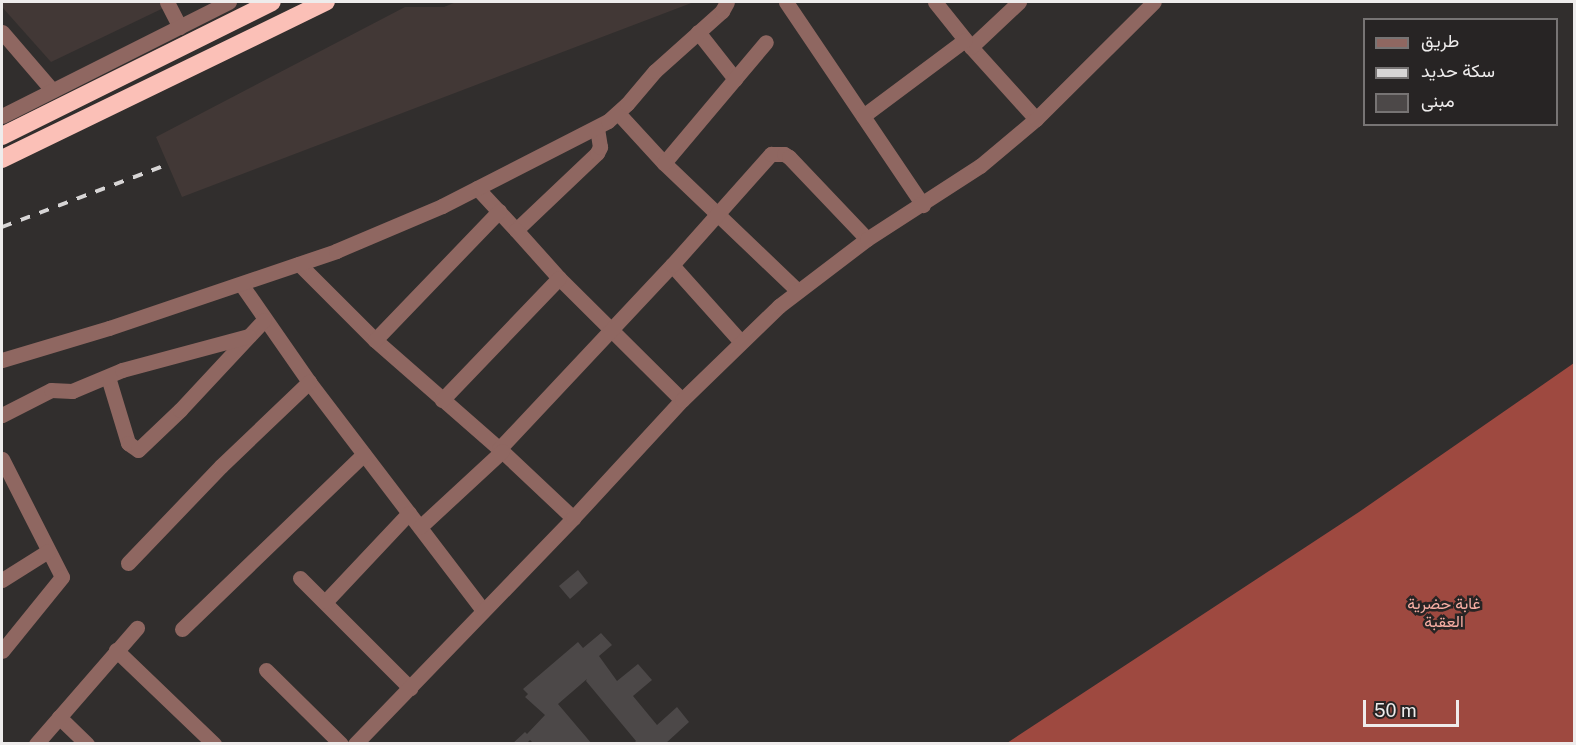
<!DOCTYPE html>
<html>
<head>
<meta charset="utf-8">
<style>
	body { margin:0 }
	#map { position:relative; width:1576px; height:745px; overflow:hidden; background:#312e2d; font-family:"Public Sans",Vazirmatn,sans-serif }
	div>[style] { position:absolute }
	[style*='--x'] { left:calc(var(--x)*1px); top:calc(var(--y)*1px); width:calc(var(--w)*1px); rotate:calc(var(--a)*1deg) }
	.built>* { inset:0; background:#423836 }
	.forest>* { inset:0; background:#9e4940 }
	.building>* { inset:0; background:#4c4848 }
	.minor>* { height:15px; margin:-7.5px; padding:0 7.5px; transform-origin:7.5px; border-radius:7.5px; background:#8f6761 }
	.highway>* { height:18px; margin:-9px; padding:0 9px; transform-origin:9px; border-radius:9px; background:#fbc0b7 }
	.rail>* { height:4px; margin-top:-2px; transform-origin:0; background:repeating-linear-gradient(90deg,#d7d5d5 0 10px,transparent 0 20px) }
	span { translate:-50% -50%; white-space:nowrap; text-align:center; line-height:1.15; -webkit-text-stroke:5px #272424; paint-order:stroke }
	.park-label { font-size:16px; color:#f7aea4 }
	.frame { position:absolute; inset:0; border:3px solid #eeecec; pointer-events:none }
	.legend { position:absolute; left:1363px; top:18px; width:195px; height:108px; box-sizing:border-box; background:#272424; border:2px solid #777474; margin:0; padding:8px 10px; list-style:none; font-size:18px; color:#eeecec }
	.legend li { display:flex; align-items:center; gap:12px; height:30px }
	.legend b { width:30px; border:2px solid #777474 }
	.scale { position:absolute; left:1363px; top:700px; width:96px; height:27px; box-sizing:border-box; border:3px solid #eeecec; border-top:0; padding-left:8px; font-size:18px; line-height:21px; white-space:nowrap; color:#eeecec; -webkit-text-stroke:4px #272424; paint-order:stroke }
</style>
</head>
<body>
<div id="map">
	<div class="built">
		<div style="clip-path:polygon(2px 2px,176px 2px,51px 62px,2px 7px)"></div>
		<div style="clip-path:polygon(456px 2px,694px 2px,182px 197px,156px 137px,405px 7px,444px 7px)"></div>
	</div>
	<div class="forest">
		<div style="clip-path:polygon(1574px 363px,1574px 743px,1007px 743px,1359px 512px)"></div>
	</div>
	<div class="building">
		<div style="clip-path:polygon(578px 570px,588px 583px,570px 599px,559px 586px)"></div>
		<div style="clip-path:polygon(601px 633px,612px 645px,599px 656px,617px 681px,638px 664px,652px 680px,633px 696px,657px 725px,677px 707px,689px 722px,665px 744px,633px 744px,636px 741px,586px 681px,587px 679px,558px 704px,592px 744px,534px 744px,530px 740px,526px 744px,512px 744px,525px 732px,527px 734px,545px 715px,525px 697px,528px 694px,523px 689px,578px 642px,583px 648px)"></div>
	</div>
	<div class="minor">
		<div style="--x:167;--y:2;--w:28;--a:63"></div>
		<div style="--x:786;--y:2;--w:245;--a:56"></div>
		<div style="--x:935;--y:2;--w:58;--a:51.3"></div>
		<div style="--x:971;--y:47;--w:97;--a:47.9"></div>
		<div style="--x:2;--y:32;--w:77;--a:49.2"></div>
		<div style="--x:698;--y:32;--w:60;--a:51.8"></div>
		<div style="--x:971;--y:47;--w:66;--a:-43.2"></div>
		<div style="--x:618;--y:113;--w:68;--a:47.4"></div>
		<div style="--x:664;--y:163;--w:184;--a:43.7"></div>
		<div style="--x:2;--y:116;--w:254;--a:-26.7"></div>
		<div style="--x:863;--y:116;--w:127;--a:-36.7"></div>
		<div style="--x:664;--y:163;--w:158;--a:-49.9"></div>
		<div style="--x:477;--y:188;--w:57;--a:47.1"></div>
		<div style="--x:516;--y:230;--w:112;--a:-43.5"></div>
		<div style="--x:597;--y:153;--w:7;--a:-63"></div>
		<div style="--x:600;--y:147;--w:18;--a:-99"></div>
		<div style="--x:516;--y:230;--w:64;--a:48.1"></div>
		<div style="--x:559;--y:278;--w:173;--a:44.8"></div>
		<div style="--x:299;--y:264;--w:107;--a:45"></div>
		<div style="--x:375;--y:340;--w:169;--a:41.2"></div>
		<div style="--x:502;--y:451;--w:98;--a:43.3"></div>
		<div style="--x:672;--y:265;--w:103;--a:48.1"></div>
		<div style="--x:241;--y:284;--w:119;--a:55.2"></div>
		<div style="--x:309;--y:382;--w:287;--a:52.7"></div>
		<div style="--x:375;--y:340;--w:179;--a:-46.1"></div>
		<div style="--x:2;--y:360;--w:112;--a:-16.7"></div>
		<div style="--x:109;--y:328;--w:240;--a:-18.7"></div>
		<div style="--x:336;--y:251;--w:115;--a:-23"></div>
		<div style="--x:442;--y:206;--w:186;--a:-27.1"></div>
		<div style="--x:608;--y:121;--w:25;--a:-42"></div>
		<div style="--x:627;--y:104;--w:43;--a:-49.7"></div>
		<div style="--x:655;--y:71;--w:90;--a:-41.8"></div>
		<div style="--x:722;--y:11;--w:10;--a:-61"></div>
		<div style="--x:108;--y:377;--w:69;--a:73.1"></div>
		<div style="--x:128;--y:443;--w:12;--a:35"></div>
		<div style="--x:138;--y:450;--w:58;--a:-43.6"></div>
		<div style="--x:180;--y:410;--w:123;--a:-47"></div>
		<div style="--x:442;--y:400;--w:169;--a:-46.2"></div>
		<div style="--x:2;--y:415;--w:55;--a:-27"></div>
		<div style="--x:51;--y:390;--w:21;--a:3"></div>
		<div style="--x:72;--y:391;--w:54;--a:-22.8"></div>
		<div style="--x:122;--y:370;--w:131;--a:-15"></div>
		<div style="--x:499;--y:449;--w:253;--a:-46.8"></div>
		<div style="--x:672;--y:265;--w:149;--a:-48.3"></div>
		<div style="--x:771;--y:154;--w:13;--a:0"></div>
		<div style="--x:784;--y:154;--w:6;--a:31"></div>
		<div style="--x:789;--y:157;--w:113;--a:46.4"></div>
		<div style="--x:2;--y:459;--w:132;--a:63"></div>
		<div style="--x:62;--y:577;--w:95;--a:129"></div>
		<div style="--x:420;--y:527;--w:112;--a:-42.8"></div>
		<div style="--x:128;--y:563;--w:134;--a:-46.2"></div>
		<div style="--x:221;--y:466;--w:122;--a:-43.7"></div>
		<div style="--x:300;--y:578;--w:156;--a:45"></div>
		<div style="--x:2;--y:580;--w:54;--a:-32.2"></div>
		<div style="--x:326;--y:601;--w:121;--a:-46.7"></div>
		<div style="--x:182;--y:629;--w:252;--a:-43.9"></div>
		<div style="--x:116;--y:650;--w:136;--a:43.8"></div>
		<div style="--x:266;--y:670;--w:105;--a:44.6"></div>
		<div style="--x:59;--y:717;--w:39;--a:44"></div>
		<div style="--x:36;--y:744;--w:154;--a:-49"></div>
		<div style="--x:355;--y:744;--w:314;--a:-46"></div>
		<div style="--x:573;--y:518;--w:161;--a:-47.3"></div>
		<div style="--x:682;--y:400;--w:135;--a:-44.1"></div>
		<div style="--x:779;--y:306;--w:111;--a:-37.3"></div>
		<div style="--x:867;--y:239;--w:135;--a:-32.9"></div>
		<div style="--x:980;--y:166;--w:73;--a:-40"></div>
		<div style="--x:1036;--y:119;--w:166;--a:-44.8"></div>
	</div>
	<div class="highway">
		<div style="--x:2;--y:136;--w:301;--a:-26.4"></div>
		<div style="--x:2;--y:159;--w:360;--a:-25.9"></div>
	</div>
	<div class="rail">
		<div style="--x:2;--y:227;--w:170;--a:-20.7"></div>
	</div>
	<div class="park-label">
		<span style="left:1444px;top:613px">غابة حضرية<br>العقبة</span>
	</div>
	<div class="frame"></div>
	<ul class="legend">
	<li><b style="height:8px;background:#8f6761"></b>طريق</li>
	<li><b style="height:8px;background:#d7d5d5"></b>سكة حديد</li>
	<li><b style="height:16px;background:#4c4848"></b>مبنى</li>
	</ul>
	<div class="scale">50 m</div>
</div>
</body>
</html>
